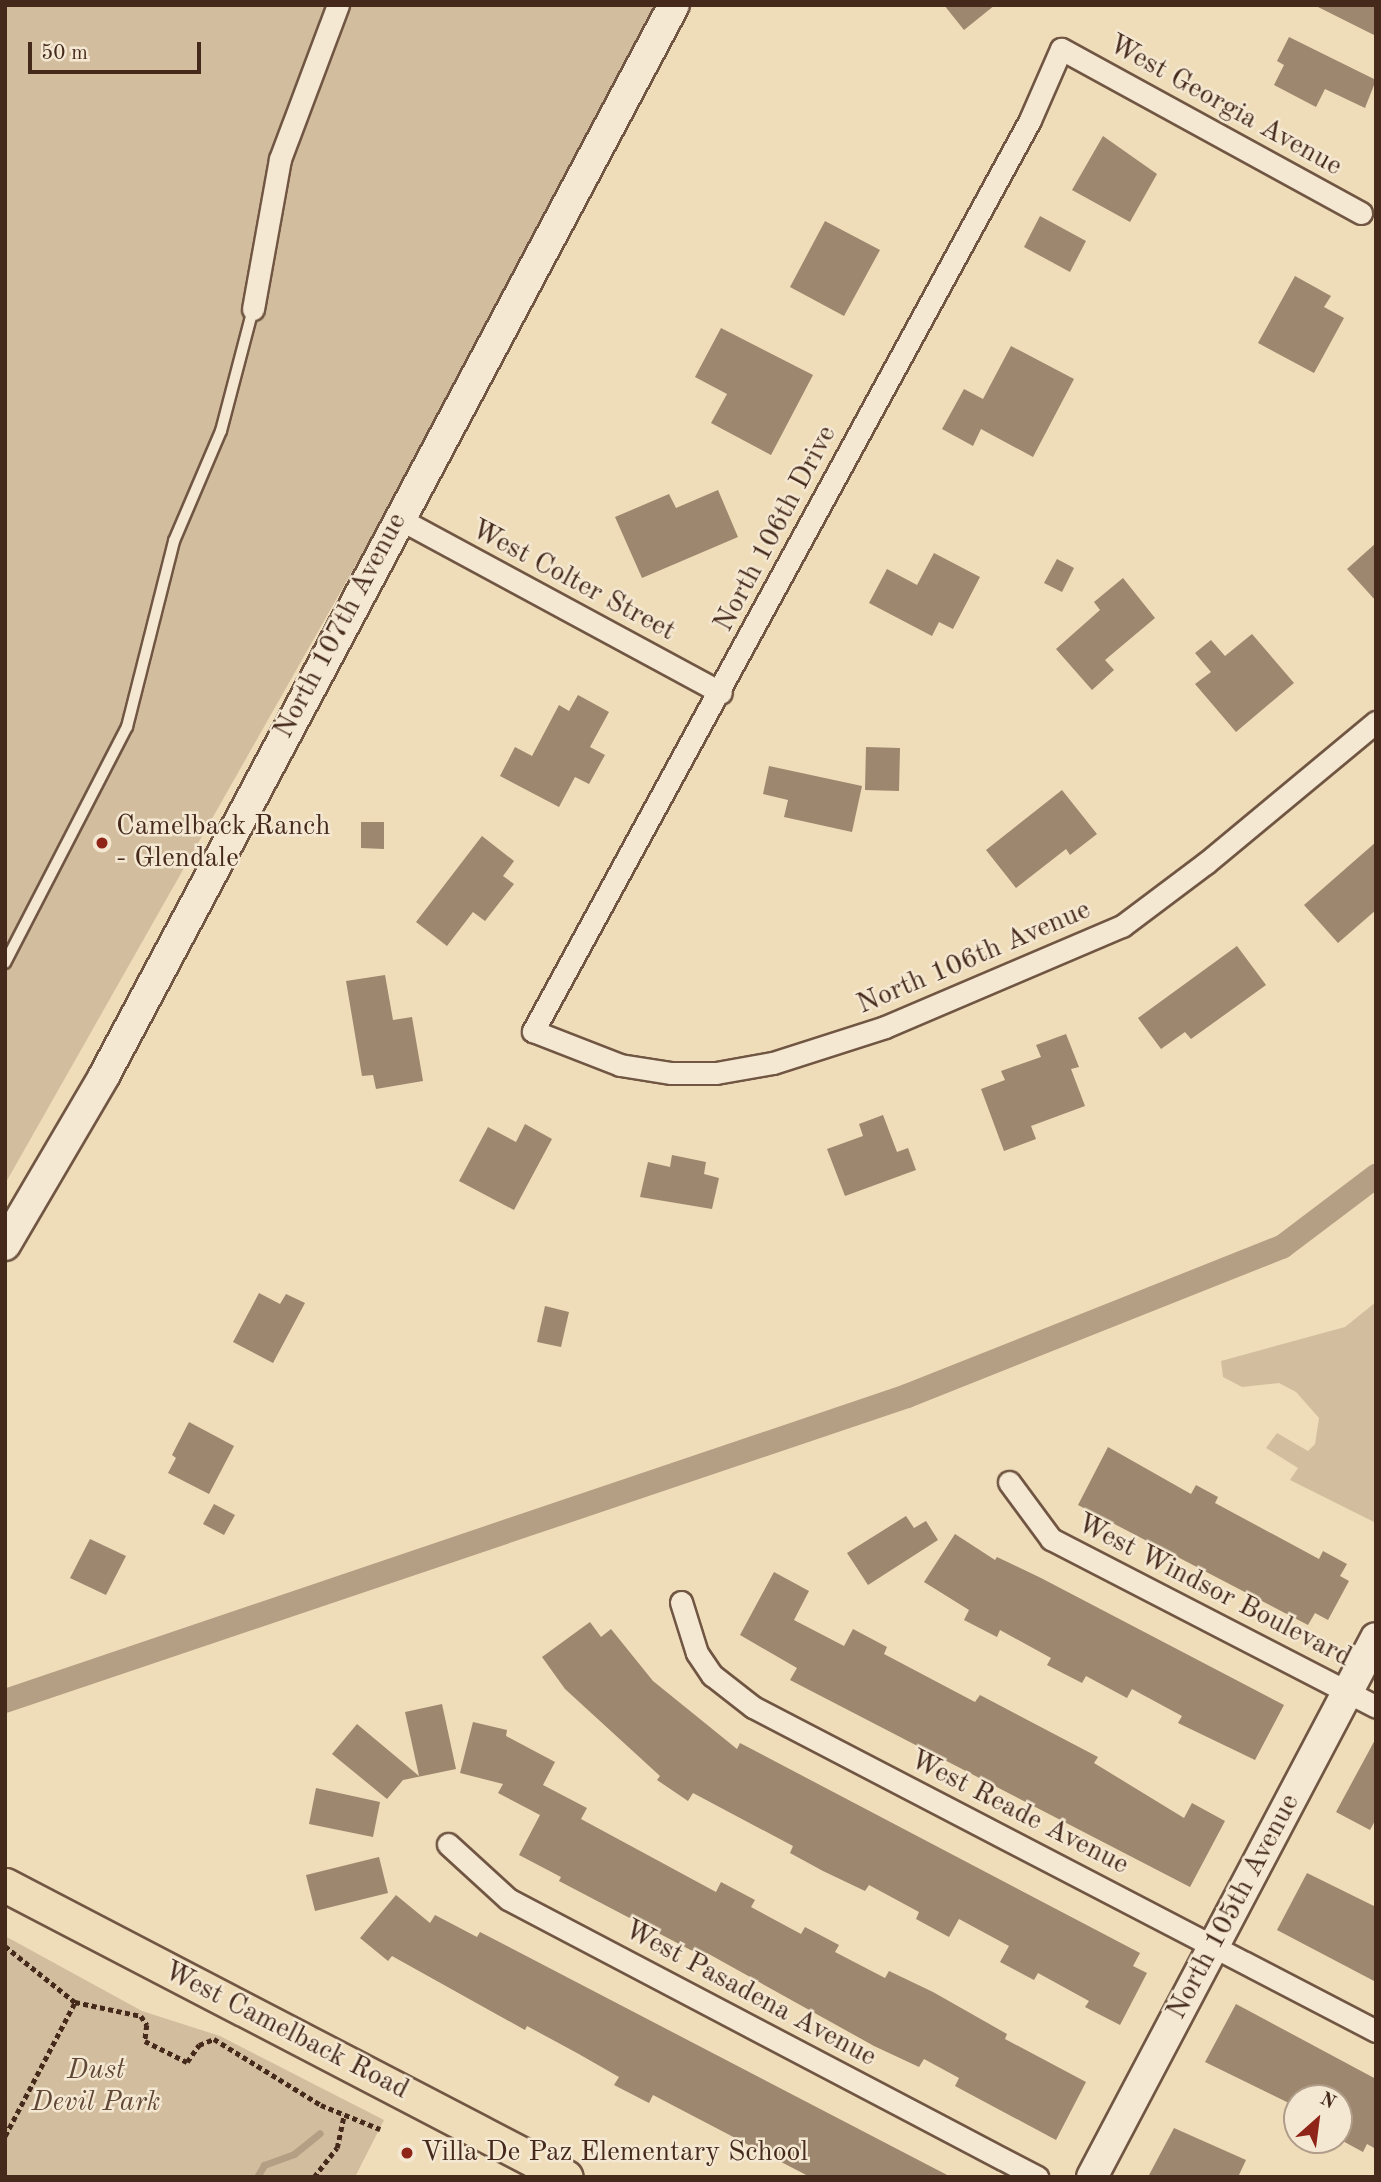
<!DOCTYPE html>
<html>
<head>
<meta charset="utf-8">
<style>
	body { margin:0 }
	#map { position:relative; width:1381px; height:2182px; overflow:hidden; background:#efdcb9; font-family:"Old Standard TT",serif }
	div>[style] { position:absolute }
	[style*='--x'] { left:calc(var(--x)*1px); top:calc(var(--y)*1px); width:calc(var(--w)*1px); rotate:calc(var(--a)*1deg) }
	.green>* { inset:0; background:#d2be9e }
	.stream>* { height:7px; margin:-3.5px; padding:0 3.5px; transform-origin:3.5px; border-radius:3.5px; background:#b59f84 }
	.canal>* { height:24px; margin:-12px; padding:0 12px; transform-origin:12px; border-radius:12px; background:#b59f84 }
	.building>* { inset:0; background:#9d876e }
	.path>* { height:4.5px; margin-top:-2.25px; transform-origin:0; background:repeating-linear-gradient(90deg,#452a1c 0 5px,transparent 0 8.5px) }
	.roads { filter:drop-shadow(2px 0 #705643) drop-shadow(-2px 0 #705643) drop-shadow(0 2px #705643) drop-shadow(0 -2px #705643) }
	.lane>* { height:10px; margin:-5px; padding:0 5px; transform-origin:5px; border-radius:5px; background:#f5e8d2 }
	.street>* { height:21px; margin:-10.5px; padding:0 10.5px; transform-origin:10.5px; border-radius:10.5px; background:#f5e8d2 }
	.secondary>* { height:30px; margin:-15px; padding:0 15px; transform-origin:15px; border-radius:15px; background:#f5e8d2 }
	.primary>* { height:33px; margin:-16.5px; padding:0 16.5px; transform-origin:16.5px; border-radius:16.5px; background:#efdcb9 }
	.dots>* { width:19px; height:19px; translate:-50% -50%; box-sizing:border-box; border:4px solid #f5e8d2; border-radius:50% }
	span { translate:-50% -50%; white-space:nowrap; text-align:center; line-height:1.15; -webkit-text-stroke:5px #f5e8d2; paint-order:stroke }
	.street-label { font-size:28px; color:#452a1c }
	.poi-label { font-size:28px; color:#452a1c }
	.left { translate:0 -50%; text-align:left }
	.park-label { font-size:28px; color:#614836; font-style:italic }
	.frame { position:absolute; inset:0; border:7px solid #452a1c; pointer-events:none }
	.north { position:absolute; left:1283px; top:2084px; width:70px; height:70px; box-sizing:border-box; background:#f5e8d2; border:2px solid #af9c89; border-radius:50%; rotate:28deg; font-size:19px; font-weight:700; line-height:28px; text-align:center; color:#452a1c }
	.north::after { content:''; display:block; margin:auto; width:24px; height:32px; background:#8f2418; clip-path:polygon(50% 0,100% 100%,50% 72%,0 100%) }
	.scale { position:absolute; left:28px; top:42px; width:173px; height:32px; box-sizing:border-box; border:4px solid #452a1c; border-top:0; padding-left:9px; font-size:21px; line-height:24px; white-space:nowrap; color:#452a1c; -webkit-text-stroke:5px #f5e8d2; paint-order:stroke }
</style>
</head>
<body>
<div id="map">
	<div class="green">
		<div style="clip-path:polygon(5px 5px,656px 5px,392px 501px,5px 1184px)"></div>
		<div style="clip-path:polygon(1376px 1302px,1376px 1523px,1290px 1480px,1298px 1468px,1266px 1448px,1277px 1433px,1308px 1451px,1315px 1444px,1319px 1418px,1296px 1392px,1279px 1383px,1242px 1387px,1223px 1377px,1221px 1361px,1345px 1327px)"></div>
		<div style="clip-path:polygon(5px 1936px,142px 2011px,220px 2036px,384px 2120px,355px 2177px,5px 2177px)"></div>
	</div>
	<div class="stream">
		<div style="--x:257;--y:2177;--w:14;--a:-60"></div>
		<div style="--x:264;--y:2165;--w:32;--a:-20"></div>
		<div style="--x:294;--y:2154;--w:33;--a:-39"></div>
	</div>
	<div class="canal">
		<div style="--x:5;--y:1701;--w:952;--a:-18.68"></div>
		<div style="--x:907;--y:1396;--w:404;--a:-21.7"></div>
		<div style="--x:1282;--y:1247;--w:118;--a:-37.1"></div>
	</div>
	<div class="building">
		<div style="clip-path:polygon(944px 5px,995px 5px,964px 30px)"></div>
		<div style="clip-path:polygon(1314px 5px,1376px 5px,1376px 36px)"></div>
		<div style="clip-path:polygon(1289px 37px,1376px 80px,1365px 108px,1325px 89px,1316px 107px,1274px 85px,1284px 65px,1277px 61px)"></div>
		<div style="clip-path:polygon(1103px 136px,1157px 174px,1130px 222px,1072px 190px)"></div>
		<div style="clip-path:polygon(1040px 216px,1086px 241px,1070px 272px,1024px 247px)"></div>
		<div style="clip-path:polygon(825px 221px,880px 250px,844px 316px,790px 287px)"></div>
		<div style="clip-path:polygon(1295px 276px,1331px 296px,1324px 307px,1344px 318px,1314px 373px,1258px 343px)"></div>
		<div style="clip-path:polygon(721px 328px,813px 375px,771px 455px,711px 423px,727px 394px,695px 377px)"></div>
		<div style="clip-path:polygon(1011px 346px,1074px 379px,1033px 457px,981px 429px,973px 446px,942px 429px,964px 389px,983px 399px)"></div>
		<div style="clip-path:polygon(718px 490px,738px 537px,642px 578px,615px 517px,669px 494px,676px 508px)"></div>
		<div style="clip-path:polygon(1376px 543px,1376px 601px,1347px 569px)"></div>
		<div style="clip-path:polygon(934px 553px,980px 577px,953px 629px,939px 622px,932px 636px,869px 603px,887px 569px,917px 585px)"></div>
		<div style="clip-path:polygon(1057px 559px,1074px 568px,1062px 592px,1044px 583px)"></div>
		<div style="clip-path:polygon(1123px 578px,1155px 618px,1105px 660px,1114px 670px,1092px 690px,1056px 649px,1100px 610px,1094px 602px)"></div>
		<div style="clip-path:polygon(1252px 634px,1294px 683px,1236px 732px,1195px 684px,1211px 672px,1195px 653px,1211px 640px,1225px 656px)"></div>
		<div style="clip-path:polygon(578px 695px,609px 712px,590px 747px,605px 755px,589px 784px,575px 777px,559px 807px,500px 776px,515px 747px,532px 756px,559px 705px,569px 711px)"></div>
		<div style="clip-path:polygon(866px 747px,900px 748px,899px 791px,865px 790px)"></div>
		<div style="clip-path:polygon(769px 766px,862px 786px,852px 832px,784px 817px,788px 800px,763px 794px)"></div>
		<div style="clip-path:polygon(1062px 790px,1097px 834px,1070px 855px,1066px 849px,1016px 888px,986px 850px)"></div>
		<div style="clip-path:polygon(361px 822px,384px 822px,384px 849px,361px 848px)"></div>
		<div style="clip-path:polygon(482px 836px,514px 861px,503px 876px,514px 884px,485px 921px,473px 912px,447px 946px,416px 922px)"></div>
		<div style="clip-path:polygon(1376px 842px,1376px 910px,1338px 943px,1304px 905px)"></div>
		<div style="clip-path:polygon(1237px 946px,1266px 985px,1191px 1039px,1185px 1032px,1161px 1049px,1138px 1018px)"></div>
		<div style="clip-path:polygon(385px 975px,393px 1020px,412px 1017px,423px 1081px,376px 1089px,373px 1075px,362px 1076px,346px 981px)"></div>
		<div style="clip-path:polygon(1066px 1034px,1079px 1067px,1071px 1069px,1085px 1106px,1031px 1126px,1036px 1139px,1004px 1151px,981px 1089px,1005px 1080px,1001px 1071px,1041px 1057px,1036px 1045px)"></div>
		<div style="clip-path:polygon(883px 1115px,897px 1152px,908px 1148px,916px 1170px,845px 1196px,827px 1149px,863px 1136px,859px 1124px)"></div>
		<div style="clip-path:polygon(525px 1124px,552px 1139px,514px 1210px,459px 1181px,488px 1127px,516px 1142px)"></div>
		<div style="clip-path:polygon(672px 1155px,706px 1162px,704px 1174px,719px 1178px,712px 1209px,640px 1197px,648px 1162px,670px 1167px)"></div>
		<div style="clip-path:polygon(259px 1293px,280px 1304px,286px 1294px,305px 1303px,273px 1363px,233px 1342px)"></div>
		<div style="clip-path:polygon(545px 1306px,569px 1312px,561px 1347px,537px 1342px)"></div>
		<div style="clip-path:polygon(189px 1422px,234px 1446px,209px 1494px,168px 1473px,176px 1458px,172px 1455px)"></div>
		<div style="clip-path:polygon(1108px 1447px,1191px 1494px,1196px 1485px,1218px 1497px,1215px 1503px,1319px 1559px,1323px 1551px,1347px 1564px,1340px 1576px,1349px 1581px,1328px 1620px,1315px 1613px,1308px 1625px,1078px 1505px)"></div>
		<div style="clip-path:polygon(214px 1504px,235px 1515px,224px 1535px,203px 1524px)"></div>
		<div style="clip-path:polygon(906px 1516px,914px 1528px,926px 1521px,938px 1540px,868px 1585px,847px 1553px)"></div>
		<div style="clip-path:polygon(955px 1534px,995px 1560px,997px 1557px,1041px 1578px,1284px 1705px,1255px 1760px,1178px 1723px,1182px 1716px,1132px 1689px,1127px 1698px,1086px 1676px,1082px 1683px,1047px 1665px,1051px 1658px,1000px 1630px,997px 1637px,964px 1620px,969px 1610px,924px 1582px)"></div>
		<div style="clip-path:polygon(90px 1539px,126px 1556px,106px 1595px,70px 1578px)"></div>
		<div style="clip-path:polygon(774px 1572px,809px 1591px,794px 1620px,844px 1646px,853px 1629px,887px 1647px,884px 1654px,975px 1702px,980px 1695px,1098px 1757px,1094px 1763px,1184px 1818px,1192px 1803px,1225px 1821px,1190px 1887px,790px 1680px,797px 1668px,740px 1635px)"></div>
		<div style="clip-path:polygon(590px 1622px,601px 1637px,611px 1629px,653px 1681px,737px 1749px,740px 1743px,1140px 1953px,1133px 1966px,1147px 1973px,1120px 2025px,1085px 2007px,1089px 2001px,1038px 1973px,1034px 1980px,1000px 1962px,1009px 1946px,959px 1919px,949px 1937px,916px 1919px,919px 1912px,869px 1885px,865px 1891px,823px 1871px,790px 1853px,793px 1846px,693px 1793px,688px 1801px,657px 1780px,660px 1776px,565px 1689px,542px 1657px)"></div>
		<div style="clip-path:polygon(442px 1704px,456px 1769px,403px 1780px,387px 1799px,332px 1754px,357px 1724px,419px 1776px,405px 1712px)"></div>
		<div style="clip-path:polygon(473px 1722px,507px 1730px,506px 1736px,555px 1762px,543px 1785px,587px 1808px,581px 1819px,716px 1892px,721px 1882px,755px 1900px,751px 1907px,801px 1934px,805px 1927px,839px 1945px,835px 1952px,885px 1978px,889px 1971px,933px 1992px,1007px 2034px,1005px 2039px,1086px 2082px,1056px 2140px,955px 2086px,959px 2078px,924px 2059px,919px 2067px,874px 2046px,707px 1953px,704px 1957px,559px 1881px,561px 1877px,519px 1855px,540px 1815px,498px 1793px,503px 1784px,460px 1773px)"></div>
		<div style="clip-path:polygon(1376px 1738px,1376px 1819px,1370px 1830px,1336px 1812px)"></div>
		<div style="clip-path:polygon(316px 1788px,380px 1802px,373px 1837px,309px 1824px)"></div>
		<div style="clip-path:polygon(379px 1857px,388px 1893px,315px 1911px,306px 1875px)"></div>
		<div style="clip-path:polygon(1307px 1873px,1376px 1907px,1376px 1982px,1277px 1930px)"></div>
		<div style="clip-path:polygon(396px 1895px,430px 1923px,435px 1915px,477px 1937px,480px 1932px,951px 2177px,810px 2177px,653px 2095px,649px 2103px,614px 2085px,619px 2077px,577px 2053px,527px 2026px,525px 2030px,392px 1956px,388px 1961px,360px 1938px)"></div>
		<div style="clip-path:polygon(1236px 2004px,1376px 2079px,1376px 2149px,1367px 2144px,1363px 2152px,1339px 2139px,1339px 2098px,1297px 2098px,1297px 2107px,1205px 2062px)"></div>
		<div style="clip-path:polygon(1174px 2128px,1246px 2160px,1238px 2177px,1148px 2177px)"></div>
	</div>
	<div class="path">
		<div style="--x:5;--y:1946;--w:90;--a:38.7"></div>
		<div style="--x:75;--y:2002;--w:67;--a:12"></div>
		<div style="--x:141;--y:2016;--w:11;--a:56"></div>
		<div style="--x:147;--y:2025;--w:16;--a:97"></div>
		<div style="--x:145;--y:2041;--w:47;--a:26.6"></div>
		<div style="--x:187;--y:2062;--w:21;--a:-55"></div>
		<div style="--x:199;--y:2045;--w:16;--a:-22"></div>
		<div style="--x:214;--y:2039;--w:126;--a:31.7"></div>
		<div style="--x:321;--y:2105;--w:64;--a:22.1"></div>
		<div style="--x:5;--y:2136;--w:151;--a:-62.4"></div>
		<div style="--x:314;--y:2177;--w:37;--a:-52"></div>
		<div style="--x:337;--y:2148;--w:34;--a:-78"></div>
	</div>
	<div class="roads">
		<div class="lane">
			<div style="--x:5;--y:963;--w:266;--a:-62.7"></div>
			<div style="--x:127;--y:727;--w:192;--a:-75.8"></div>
			<div style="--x:174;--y:541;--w:120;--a:-66.9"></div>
			<div style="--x:221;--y:431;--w:126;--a:-75.3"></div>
		</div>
		<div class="street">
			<div style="--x:1361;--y:213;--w:342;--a:-151.3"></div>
			<div style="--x:1061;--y:49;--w:77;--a:113.6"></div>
			<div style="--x:1030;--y:120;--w:1038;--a:118.61"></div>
			<div style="--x:533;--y:1031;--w:93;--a:21.3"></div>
			<div style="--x:620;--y:1065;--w:52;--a:8.9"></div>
			<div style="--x:671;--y:1073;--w:45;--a:0"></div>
			<div style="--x:716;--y:1073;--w:58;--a:-10"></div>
			<div style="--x:773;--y:1063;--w:118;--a:-17.8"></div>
			<div style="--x:885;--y:1027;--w:258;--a:-23.1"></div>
			<div style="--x:1122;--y:926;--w:105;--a:-36.9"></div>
			<div style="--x:1206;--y:863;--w:221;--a:-39.7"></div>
			<div style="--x:253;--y:309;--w:152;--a:-79.8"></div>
			<div style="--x:280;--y:159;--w:165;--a:-69.4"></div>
			<div style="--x:398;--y:518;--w:367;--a:28.4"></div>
			<div style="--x:1009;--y:1482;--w:71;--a:53.6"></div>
			<div style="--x:1051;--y:1539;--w:366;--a:27.3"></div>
			<div style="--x:681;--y:1602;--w:53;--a:72.6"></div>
			<div style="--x:697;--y:1653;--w:27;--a:56"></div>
			<div style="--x:712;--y:1675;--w:52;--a:38"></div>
			<div style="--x:753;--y:1707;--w:702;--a:27.48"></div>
			<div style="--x:448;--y:1844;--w:81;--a:42.5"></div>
			<div style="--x:508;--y:1899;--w:598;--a:27.72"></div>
		</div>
		<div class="secondary">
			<div style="--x:5;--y:1245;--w:196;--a:-59.6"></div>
			<div style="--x:104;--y:1076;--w:1213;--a:-61.98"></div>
			<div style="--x:1092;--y:2177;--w:609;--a:-62.22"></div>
		</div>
		<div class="primary">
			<div style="--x:5;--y:1885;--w:632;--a:27.5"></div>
		</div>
	</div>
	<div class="dots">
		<div style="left:102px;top:843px;background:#8f2418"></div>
		<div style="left:407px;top:2153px;background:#8f2418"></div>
	</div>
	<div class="street-label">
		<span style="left:1225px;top:106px;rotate:29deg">West Georgia Avenue</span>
		<span style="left:776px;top:529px;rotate:-62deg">North 106th Drive</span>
		<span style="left:573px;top:581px;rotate:28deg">West Colter Street</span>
		<span style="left:341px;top:626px;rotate:-62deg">North 107th Avenue</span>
		<span style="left:974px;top:958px;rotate:-23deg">North 106th Avenue</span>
		<span style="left:1214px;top:1591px;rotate:27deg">West Windsor Boulevard</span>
		<span style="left:1019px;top:1813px;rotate:27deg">West Reade Avenue</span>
		<span style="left:1234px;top:1907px;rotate:-62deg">North 105th Avenue</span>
		<span style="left:750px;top:1994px;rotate:28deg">West Pasadena Avenue</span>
		<span style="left:286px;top:2031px;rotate:27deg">West Camelback Road</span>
	</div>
	<div class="poi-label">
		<span class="left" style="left:116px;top:843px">Camelback Ranch<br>- Glendale</span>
		<span class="left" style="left:421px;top:2153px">Villa De Paz Elementary School</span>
	</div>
	<div class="park-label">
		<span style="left:96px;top:2087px">Dust<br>Devil Park</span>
	</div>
	<div class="frame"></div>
	<div class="north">N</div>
	<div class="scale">50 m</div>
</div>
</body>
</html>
